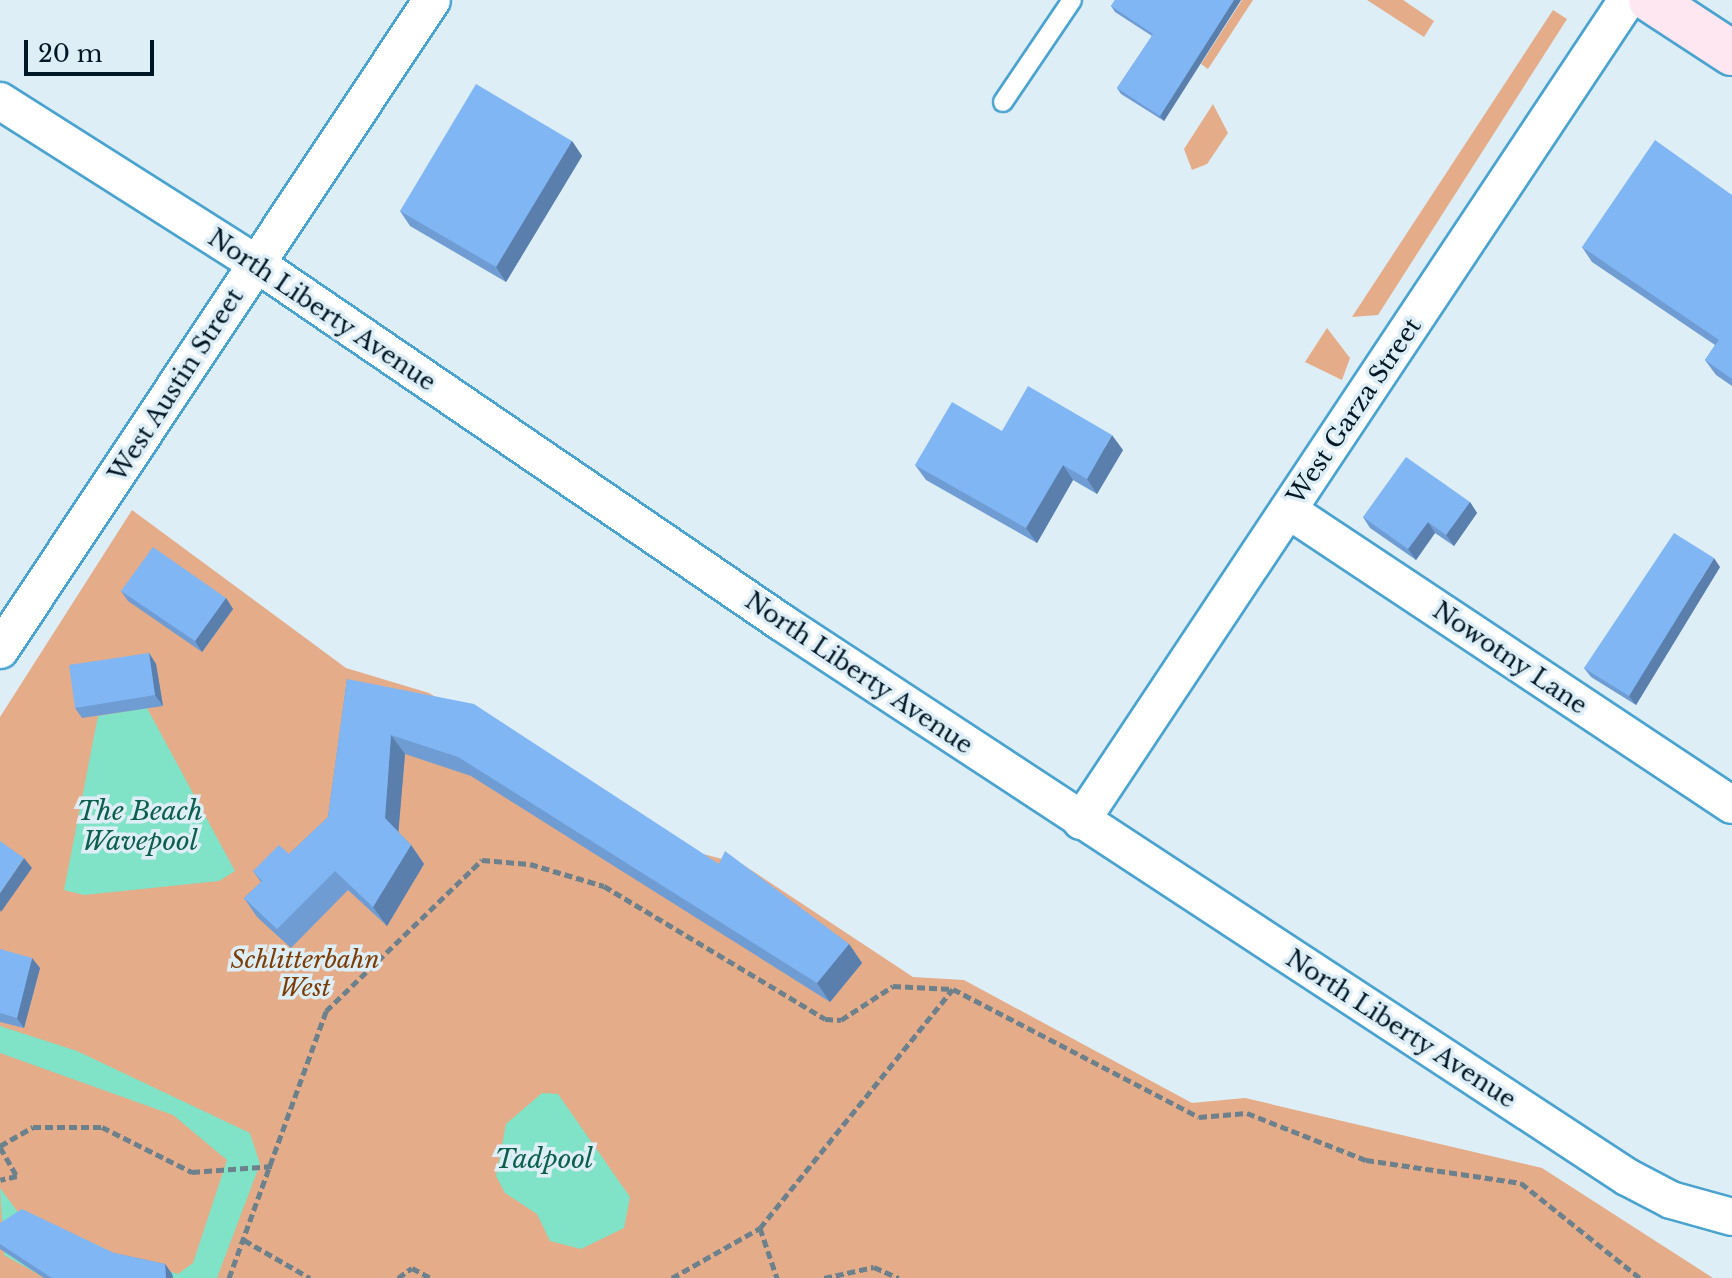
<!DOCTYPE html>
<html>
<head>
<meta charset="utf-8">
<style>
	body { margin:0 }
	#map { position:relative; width:1732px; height:1278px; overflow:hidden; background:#deeef7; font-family:"Libre Baskerville",serif }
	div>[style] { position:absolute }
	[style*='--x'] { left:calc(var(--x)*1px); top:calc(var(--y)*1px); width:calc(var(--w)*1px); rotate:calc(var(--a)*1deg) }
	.green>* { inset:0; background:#e4ac88 }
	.water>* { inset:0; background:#80e2c6 }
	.path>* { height:5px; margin-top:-2.5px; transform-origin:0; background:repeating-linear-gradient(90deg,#6d818c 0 8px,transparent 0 12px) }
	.roads { filter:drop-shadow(2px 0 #4ba3cf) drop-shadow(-2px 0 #4ba3cf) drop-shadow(0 2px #4ba3cf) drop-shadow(0 -2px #4ba3cf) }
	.lane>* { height:18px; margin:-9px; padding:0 9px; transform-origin:9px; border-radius:9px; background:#fff }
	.street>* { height:36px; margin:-18px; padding:0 18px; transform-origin:18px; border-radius:18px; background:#fff }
	.secondary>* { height:44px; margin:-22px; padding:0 22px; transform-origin:22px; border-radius:22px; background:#fee7f0 }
	.wall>* { inset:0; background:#6f9dd3 }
	.shaded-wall>* { inset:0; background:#5a7fac }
	.building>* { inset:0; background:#81b6f5 }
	span { translate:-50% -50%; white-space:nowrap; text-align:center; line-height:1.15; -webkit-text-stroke:7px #deeef7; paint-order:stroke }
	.street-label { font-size:24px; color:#001825 }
	.park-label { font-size:24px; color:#7b3c06; font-style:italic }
	.water-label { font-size:26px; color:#0d5f4d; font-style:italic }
	.scale { position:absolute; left:24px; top:40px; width:130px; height:36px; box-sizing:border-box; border:4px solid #001825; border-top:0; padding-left:10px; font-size:24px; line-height:28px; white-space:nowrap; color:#001825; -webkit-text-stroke:6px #deeef7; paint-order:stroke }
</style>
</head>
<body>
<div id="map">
	<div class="green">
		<div style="clip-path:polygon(1242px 0,1253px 0,1208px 69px,1201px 64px)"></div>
		<div style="clip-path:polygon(1367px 0,1403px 0,1434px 21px,1424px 37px)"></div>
		<div style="clip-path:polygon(1553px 10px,1567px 19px,1378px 315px,1352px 317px)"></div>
		<div style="clip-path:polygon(1213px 104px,1228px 133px,1207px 164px,1192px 170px,1184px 149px)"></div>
		<div style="clip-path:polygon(1327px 328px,1350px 358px,1342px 380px,1305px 362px)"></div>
		<div style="clip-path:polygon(132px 510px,346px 668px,429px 693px,695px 852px,742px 864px,913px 977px,964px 980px,1192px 1103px,1245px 1098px,1542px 1168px,1713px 1278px,0 1278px,0 717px)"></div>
	</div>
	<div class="water">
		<div style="clip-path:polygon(147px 708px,235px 871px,219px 881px,84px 895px,64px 890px,98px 716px)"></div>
		<div style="clip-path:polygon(0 1026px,77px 1051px,250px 1133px,260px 1164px,217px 1278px,45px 1278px,4px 1255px,0 1188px,29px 1227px,178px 1274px,193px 1263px,227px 1160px,173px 1115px,0 1053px)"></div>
		<div style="clip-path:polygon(542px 1093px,558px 1094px,630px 1197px,624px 1228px,581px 1249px,550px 1241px,537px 1214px,505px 1193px,496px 1176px,506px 1124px)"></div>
	</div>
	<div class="path">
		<div style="--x:0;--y:1146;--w:38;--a:-30"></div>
		<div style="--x:33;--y:1127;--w:69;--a:0"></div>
		<div style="--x:102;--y:1127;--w:101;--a:26.6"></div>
		<div style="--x:192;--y:1172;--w:81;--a:-4.2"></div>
		<div style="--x:0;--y:1147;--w:34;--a:60"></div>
		<div style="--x:17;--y:1176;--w:17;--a:167"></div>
		<div style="--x:760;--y:1228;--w:53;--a:71.2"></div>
		<div style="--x:244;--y:1240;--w:76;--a:29.9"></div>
		<div style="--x:229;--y:1278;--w:284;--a:-70"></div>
		<div style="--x:326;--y:1011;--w:217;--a:-44.1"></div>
		<div style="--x:482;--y:860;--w:48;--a:4.8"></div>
		<div style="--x:530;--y:864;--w:77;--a:16.6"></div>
		<div style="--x:604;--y:886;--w:258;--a:31"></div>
		<div style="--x:825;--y:1019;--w:16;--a:4"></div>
		<div style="--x:841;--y:1020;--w:62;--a:-33.2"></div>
		<div style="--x:893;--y:986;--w:59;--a:2.9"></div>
		<div style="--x:398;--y:1278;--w:17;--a:-36"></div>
		<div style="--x:412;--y:1268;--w:21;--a:28"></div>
		<div style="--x:672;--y:1278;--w:101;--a:-29.6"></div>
		<div style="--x:760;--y:1228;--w:307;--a:-51.1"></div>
		<div style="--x:953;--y:989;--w:277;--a:27.5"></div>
		<div style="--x:1199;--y:1117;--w:48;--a:-4.8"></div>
		<div style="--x:1247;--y:1113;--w:128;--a:21.6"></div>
		<div style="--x:1366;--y:1160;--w:157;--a:8.4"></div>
		<div style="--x:1521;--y:1183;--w:152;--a:38.6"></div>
		<div style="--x:824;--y:1278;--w:51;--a:-12.4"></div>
		<div style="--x:874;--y:1267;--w:27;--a:24"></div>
	</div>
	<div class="roads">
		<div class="lane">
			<div style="--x:1003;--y:102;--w:123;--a:-55.9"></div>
		</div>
		<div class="street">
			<div style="--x:0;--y:101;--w:304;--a:32.4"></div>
			<div style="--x:257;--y:264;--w:635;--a:34.34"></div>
			<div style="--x:781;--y:622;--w:1012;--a:33.27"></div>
			<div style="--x:1627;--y:1177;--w:50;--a:27.6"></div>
			<div style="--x:1671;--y:1200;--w:63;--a:15.6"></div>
			<div style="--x:1288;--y:510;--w:533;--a:33.6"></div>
			<div style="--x:0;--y:650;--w:780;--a:-56.39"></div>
			<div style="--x:1081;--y:821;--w:986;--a:-56.37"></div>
		</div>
		<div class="secondary">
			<div style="--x:1651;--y:0;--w:97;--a:33.2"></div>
		</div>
	</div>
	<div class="wall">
		<div style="clip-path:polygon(1115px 0,1241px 0,1164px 121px,1121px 94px,1117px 88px,1152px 36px,1115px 12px,1111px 6px)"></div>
		<div style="clip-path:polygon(572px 141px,582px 156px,506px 282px,410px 226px,400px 211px)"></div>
		<div style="clip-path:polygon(1732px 195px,1732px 386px,1716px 375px,1705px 360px,1715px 345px,1592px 262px,1582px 247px)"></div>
		<div style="clip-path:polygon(1002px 431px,1123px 450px,1097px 494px,1073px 480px,1037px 543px,926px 480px,915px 465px)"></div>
		<div style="clip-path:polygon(1470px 502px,1477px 513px,1454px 546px,1435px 533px,1416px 560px,1370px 528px,1363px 517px)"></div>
		<div style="clip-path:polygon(1720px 567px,1636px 705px,1591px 677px,1584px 668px)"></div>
		<div style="clip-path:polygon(121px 591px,226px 598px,233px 609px,202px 652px,128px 601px)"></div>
		<div style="clip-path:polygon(149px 653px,156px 664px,163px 706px,82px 718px,75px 708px)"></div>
		<div style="clip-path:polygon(347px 679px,719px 864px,849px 944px,862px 963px,830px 1002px,471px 776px,405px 754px,398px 832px,411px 845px,424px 864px,387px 926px,348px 890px,291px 948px,257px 917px,244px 898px,261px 882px,253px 871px,289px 854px,328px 817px)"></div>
		<div style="clip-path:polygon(0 949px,40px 968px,24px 1028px,0 1022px)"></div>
		<div style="clip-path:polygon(0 1223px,114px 1253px,165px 1264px,172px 1274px,173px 1278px,44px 1278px,0 1249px)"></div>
	</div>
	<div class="shaded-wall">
		<div style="clip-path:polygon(1234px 0,1241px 0,1164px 121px,1160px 116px)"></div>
		<div style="clip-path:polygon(572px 141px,582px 156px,506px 282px,496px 267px)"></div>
		<div style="clip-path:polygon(1112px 435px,1123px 450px,1097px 494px,1087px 479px)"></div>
		<div style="clip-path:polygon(1063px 465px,1073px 480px,1037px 543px,1026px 528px)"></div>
		<div style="clip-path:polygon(1470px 502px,1477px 513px,1454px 546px,1446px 535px)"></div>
		<div style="clip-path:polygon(1428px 522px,1435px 533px,1416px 560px,1408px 549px)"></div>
		<div style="clip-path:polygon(1714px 558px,1720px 567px,1636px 705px,1629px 696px)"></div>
		<div style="clip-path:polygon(226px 598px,233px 609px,202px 652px,195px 641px)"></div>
		<div style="clip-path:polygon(149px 653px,156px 664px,163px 706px,155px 695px)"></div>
		<div style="clip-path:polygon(391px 735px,405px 754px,398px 837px,385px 818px)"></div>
		<div style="clip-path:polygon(411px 845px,424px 864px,387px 926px,373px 907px)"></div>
		<div style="clip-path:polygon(24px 858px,32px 868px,1px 912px,0 910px,0 893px)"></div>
		<div style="clip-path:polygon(849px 944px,862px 963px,830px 1002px,817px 983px)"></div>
		<div style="clip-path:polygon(32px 958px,40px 968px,24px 1028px,17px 1018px)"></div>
		<div style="clip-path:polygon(165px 1264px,172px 1274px,173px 1278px,166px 1278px)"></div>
	</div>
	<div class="building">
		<div style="clip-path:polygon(1115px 0,1234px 0,1160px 116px,1117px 88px,1153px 34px,1111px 6px)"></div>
		<div style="clip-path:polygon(476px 84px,572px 141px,496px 267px,400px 211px)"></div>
		<div style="clip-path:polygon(1655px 140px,1732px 195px,1732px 379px,1705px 360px,1719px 340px,1582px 247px)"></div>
		<div style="clip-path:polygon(1028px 386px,1112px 435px,1087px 479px,1063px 465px,1026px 528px,915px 465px,952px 402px,1002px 431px)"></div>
		<div style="clip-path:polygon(1406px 457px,1470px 502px,1446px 535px,1428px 522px,1408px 549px,1363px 517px)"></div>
		<div style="clip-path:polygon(1674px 533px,1714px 558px,1629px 696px,1584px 668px)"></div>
		<div style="clip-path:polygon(153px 547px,226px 598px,195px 641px,121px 591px)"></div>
		<div style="clip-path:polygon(149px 653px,155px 695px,75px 708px,69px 665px)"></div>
		<div style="clip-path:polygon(347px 679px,474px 704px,719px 864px,725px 851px,849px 944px,817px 983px,458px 757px,391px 735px,385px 818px,411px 845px,373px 907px,335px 871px,277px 929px,244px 898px,262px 881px,253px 871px,279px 845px,289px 854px,328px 817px)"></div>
		<div style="clip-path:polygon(0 841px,24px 858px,0 893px)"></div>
		<div style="clip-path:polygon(0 949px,32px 958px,17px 1018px,0 1013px)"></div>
		<div style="clip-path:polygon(22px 1209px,114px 1253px,165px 1264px,166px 1278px,52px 1278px,0 1244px,0 1223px)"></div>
	</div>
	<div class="street-label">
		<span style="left:322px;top:310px;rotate:34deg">North Liberty Avenue</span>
		<span style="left:176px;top:385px;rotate:-57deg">West Austin Street</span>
		<span style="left:1354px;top:411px;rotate:-56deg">West Garza Street</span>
		<span style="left:1510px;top:658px;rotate:34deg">Nowotny Lane</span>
		<span style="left:859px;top:673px;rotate:34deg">North Liberty Avenue</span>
		<span style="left:1401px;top:1029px;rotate:33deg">North Liberty Avenue</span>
	</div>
	<div class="park-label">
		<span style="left:305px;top:974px">Schlitterbahn<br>West</span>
	</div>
	<div class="water-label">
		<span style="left:140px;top:827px">The Beach<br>Wavepool</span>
		<span style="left:544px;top:1160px">Tadpool</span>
	</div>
	<div class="scale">20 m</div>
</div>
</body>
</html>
